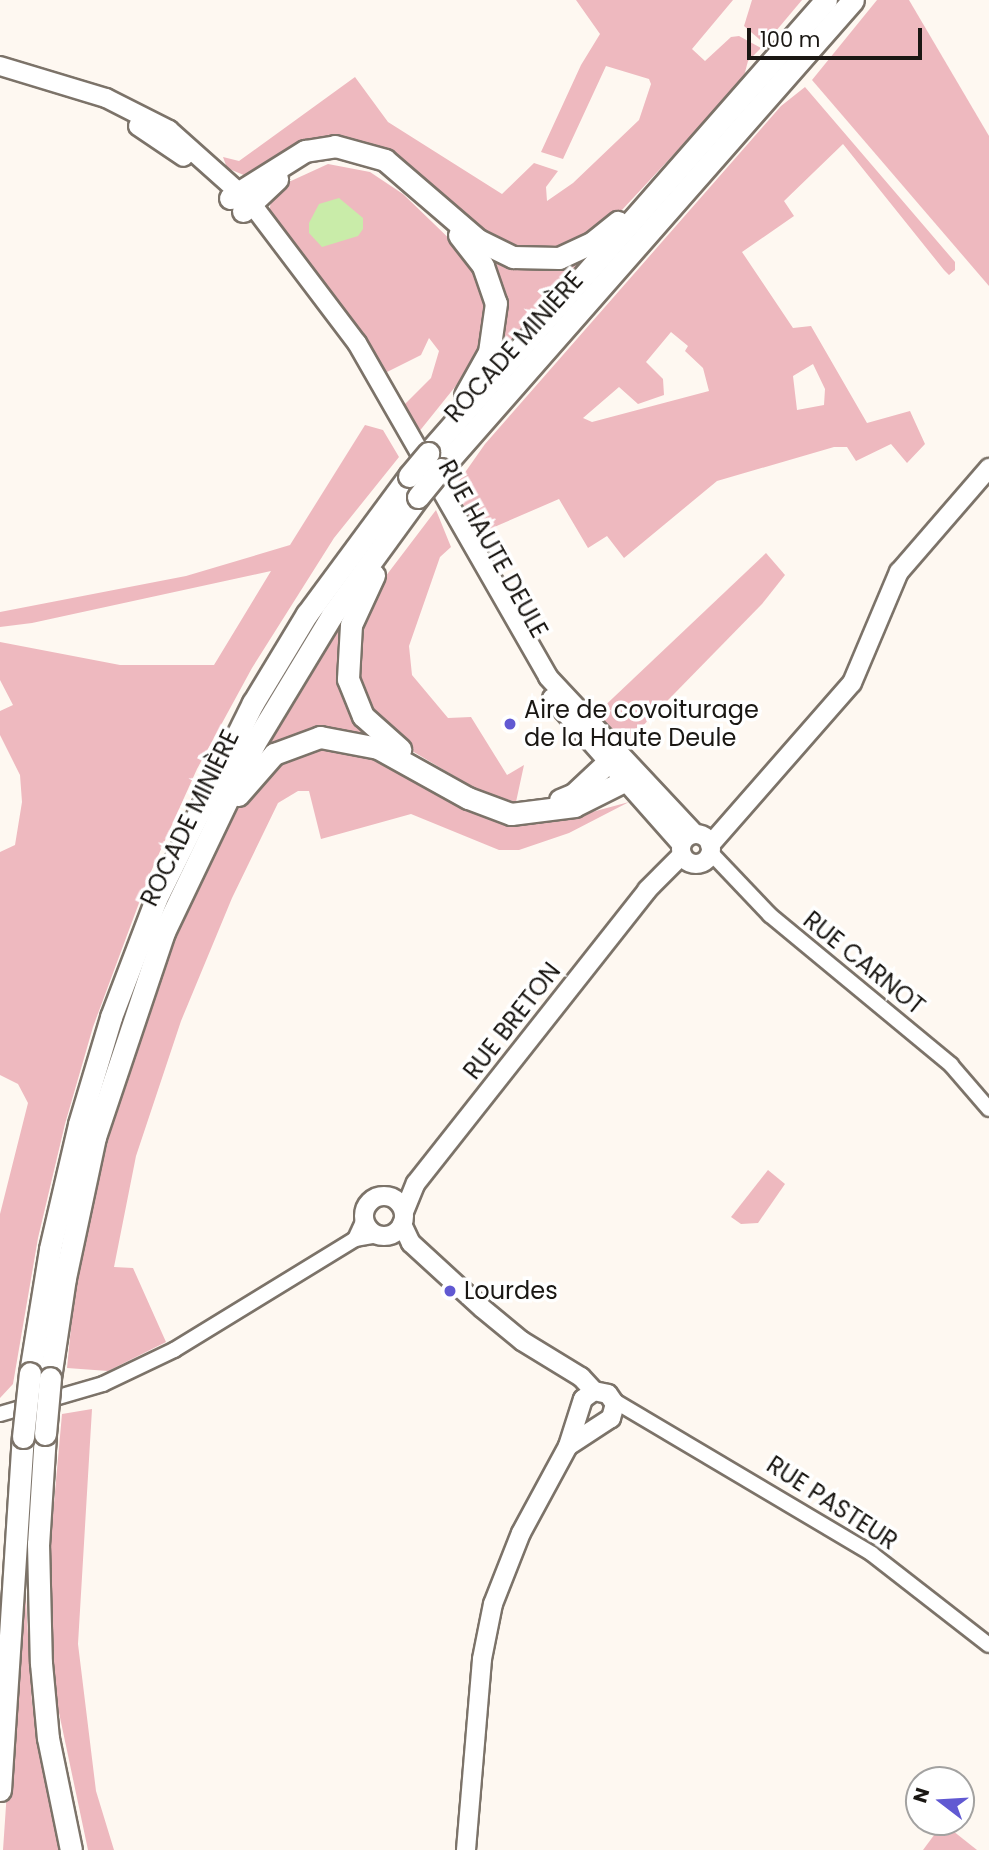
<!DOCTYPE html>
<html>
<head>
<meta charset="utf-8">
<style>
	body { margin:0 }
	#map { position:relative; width:989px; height:1850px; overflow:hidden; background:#fef8f1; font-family:Poppins,sans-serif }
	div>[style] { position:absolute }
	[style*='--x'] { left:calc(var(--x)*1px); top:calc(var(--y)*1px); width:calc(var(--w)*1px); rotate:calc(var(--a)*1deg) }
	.green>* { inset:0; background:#eeb9bf }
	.water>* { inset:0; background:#c9eca9 }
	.roads { filter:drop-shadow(2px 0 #7c7369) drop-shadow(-2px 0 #7c7369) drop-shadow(0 2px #7c7369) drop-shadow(0 -2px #7c7369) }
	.minor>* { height:14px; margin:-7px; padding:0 7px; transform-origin:7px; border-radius:7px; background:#fff }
	.major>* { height:18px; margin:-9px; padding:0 9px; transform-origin:9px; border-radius:9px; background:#fff }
	.major>.ring { margin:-9px; padding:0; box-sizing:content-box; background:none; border:18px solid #fff; border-radius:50% }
	.highway>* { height:21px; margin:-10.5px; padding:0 10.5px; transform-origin:10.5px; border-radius:10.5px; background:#fff }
	.bridges { filter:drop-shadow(2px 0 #7c7369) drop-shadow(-2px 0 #7c7369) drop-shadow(0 2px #7c7369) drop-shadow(0 -2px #7c7369) }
	.highway-bridge>* { height:21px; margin:-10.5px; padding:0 10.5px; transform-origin:10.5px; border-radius:10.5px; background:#fff }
	.dots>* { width:19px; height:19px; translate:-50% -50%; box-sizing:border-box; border:4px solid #fff; border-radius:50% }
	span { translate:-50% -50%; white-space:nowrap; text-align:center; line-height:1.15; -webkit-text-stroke:7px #fff; paint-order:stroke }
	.street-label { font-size:24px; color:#1a1713 }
	.poi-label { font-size:24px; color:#1a1713 }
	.left { translate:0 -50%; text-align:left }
	.north { position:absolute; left:905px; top:1766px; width:70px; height:70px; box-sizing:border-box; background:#fff; border:2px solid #a3a2a1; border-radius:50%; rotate:287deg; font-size:19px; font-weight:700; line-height:28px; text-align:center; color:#1a1713 }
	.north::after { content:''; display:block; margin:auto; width:24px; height:32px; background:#6159d2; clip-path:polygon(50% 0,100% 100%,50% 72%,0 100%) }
	.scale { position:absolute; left:747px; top:28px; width:175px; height:32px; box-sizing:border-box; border:4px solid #1a1713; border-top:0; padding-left:9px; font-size:21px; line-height:24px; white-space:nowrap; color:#1a1713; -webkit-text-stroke:5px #fff; paint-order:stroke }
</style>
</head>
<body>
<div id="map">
	<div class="green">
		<div style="clip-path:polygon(576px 0,733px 0,692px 49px,705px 61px,731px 37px,739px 36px,761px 48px,748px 61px,743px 80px,621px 211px,600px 231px,561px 250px,523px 252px,478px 231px,408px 168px,366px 144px,246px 176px,227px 168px,223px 157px,239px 161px,355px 77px,388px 122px,502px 194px,534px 163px,558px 171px,546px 187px,547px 201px,573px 183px,639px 120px,651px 84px,649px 79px,606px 66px,563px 159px,541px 152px,581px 65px,600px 34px)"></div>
		<div style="clip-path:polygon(752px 0,802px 0,765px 44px,744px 26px)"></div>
		<div style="clip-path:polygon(877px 0,909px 0,989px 136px,989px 286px,812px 80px)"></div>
		<div style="clip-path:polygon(evenodd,805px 87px,955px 262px,955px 270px,949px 275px,944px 270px,843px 144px,784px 201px,794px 216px,742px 252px,793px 328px,811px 326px,867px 423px,910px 411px,925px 444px,907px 463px,891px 444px,856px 461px,847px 447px,834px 447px,717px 481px,624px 558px,607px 536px,588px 548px,559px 499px,478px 534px,452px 491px,485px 444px,781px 106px,805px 87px,671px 332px,688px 346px,685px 351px,703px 368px,709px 391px,592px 422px,583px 418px,619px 387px,638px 404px,664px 395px,663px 379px,646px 362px,671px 332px,805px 87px,813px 364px,825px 389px,824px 405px,797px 410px,793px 376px,813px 364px)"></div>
		<div style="clip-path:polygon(328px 164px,370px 172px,403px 194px,460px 249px,483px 282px,488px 329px,471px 367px,418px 433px,402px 407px,431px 378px,439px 351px,429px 338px,421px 355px,383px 374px,305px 257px,269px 217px,271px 198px,280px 186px)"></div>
		<div style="clip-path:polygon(484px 250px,587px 257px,492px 361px)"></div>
		<div style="clip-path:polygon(365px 425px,383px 430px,399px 457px,334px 538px,252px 668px,197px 769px,149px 876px,93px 1027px,65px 1124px,38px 1238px,13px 1384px,0 1398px,0 1214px,28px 1103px,18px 1084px,0 1075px,0 852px,15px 845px,22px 802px,20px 775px,0 735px,0 711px,13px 705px,0 680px,0 642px,120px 665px,214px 665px,271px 571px,32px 623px,0 627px,0 612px,186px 576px,290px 545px)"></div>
		<div style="clip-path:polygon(436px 510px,451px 547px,440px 557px,409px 646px,412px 675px,448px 718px,471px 717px,507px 775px,524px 765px,516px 802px,481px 792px,397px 742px,357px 696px,354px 645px,379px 585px)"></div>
		<div style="clip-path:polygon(766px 553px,785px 575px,762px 604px,627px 742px,606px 727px,595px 715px)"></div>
		<div style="clip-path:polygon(347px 624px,344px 642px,375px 734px,372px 741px,357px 736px,256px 762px,339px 626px)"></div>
		<div style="clip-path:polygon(310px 742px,352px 745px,517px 823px,555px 822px,629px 802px,569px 833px,519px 850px,499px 850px,411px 814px,321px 839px,309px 791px,298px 791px,278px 803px,232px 898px,181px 1021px,136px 1156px,114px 1267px,133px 1268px,166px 1342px,108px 1371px,67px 1368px,77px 1266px,123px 1080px,181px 920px,243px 797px,275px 759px)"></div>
		<div style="clip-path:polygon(768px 1170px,785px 1184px,758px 1223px,741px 1224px,731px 1217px)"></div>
		<div style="clip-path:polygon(92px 1409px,78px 1644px,96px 1791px,114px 1850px,88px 1850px,58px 1708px,51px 1645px,50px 1547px,62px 1414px)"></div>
		<div style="clip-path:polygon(25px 1583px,32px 1703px,62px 1850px,3px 1850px,21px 1584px)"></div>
		<div style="clip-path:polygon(943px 1823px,977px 1850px,923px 1850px)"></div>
	</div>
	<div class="water">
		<div style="clip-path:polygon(339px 198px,363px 218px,363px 229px,358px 236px,322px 247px,309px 233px,309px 223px,319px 204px)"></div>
	</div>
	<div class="roads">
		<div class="minor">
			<div style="--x:710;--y:852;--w:87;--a:46.4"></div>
			<div style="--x:770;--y:915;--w:235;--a:39.6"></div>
			<div style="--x:951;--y:1065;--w:58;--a:49.2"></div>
			<div style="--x:355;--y:1239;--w:23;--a:-65"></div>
			<div style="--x:613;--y:1400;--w:301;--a:30.7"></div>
			<div style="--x:872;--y:1554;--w:148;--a:37.9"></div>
			<div style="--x:0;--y:1414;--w:107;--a:-16.2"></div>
			<div style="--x:103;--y:1384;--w:79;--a:-25.6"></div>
			<div style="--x:174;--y:1350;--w:212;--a:-31.5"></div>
			<div style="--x:355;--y:1239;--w:23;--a:-10"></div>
		</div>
		<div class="major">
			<div style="--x:0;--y:66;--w:111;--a:16.8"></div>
			<div style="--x:106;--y:98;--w:71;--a:26.9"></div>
			<div style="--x:169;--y:130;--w:110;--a:41.7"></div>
			<div style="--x:251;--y:203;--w:176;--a:52.9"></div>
			<div style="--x:357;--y:343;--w:385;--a:60.2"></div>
			<div style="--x:548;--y:677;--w:214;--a:46.9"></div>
			<div style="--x:138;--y:126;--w:55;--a:34"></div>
			<div style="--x:552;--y:698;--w:195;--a:48.5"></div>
			<div class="ring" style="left:681px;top:834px;width:12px;height:12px"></div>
			<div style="--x:710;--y:845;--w:215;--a:-48.8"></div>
			<div style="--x:852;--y:683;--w:121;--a:-67.1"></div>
			<div style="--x:899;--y:572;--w:138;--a:-49.1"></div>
			<div class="ring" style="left:364px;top:1196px;width:22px;height:22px"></div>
			<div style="--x:404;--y:1212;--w:31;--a:-68"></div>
			<div style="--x:416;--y:1183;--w:373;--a:-51.7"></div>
			<div style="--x:647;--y:890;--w:49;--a:-45"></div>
			<div style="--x:402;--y:1224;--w:21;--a:65"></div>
			<div style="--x:411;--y:1243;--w:96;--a:42.5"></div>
			<div style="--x:482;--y:1308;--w:52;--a:39.5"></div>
			<div style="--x:522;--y:1341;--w:69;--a:31.4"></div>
			<div style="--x:581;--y:1377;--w:19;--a:47"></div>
			<div style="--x:466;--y:1850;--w:192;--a:-85.2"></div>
			<div style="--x:482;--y:1659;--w:56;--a:-78.7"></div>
			<div style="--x:493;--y:1604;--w:76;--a:-68.5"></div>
			<div style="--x:521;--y:1533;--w:99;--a:-61.6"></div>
			<div style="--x:568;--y:1446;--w:49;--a:-72.3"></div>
			<div style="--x:583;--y:1399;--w:14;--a:-36"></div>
			<div style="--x:594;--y:1391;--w:14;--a:12"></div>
			<div style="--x:608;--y:1394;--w:12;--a:55"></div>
			<div style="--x:615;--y:1404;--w:15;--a:106"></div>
			<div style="--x:611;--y:1418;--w:51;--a:146.9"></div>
		</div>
		<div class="highway">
			<div style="--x:230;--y:198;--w:89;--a:-32.1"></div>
			<div style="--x:305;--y:151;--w:30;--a:-9"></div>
			<div style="--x:335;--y:146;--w:52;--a:15.6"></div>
			<div style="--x:385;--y:160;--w:123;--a:40.7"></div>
			<div style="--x:478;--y:240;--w:39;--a:26"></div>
			<div style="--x:513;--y:257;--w:46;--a:1.2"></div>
			<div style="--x:559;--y:258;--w:38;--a:-25"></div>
			<div style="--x:593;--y:242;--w:32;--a:-39"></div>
			<div style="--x:243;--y:211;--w:47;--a:-43.3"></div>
			<div style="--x:459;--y:235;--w:39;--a:52"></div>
			<div style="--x:483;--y:266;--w:39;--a:71"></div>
			<div style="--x:496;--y:303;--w:49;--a:98.1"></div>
			<div style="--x:489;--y:352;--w:49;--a:119.2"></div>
			<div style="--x:428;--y:453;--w:603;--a:-48.7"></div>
			<div style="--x:441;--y:469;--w:624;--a:-48.7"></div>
			<div style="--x:374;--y:575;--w:55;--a:114.7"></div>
			<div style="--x:351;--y:625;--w:54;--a:93.2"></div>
			<div style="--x:348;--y:679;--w:40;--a:68"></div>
			<div style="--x:363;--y:716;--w:50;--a:41.7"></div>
			<div style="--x:238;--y:795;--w:55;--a:-48.7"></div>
			<div style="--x:274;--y:754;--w:49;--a:-20.3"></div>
			<div style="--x:320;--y:737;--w:59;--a:10.7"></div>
			<div style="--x:378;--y:748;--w:103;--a:29.1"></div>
			<div style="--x:468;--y:798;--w:46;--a:20.4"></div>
			<div style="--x:511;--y:814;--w:64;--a:-7.2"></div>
			<div style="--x:574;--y:806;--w:58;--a:-26.6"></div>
			<div style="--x:560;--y:800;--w:15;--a:-23"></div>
			<div style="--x:574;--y:794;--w:48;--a:-43.3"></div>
			<div style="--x:30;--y:1373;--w:126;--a:-80.8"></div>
			<div style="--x:50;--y:1249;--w:128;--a:-76.9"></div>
			<div style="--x:79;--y:1124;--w:112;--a:-73.3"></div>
			<div style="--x:111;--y:1017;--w:126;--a:-69.1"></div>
			<div style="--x:156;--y:899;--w:219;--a:-63.7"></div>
			<div style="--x:253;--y:703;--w:104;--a:-58.8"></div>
			<div style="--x:307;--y:614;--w:172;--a:-53.5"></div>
			<div style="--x:50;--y:1378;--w:101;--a:-81.5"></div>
			<div style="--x:65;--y:1278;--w:144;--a:-78"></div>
			<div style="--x:95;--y:1137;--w:216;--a:-71.4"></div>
			<div style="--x:164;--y:932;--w:208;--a:-64.4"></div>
			<div style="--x:254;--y:744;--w:151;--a:-58.8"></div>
			<div style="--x:332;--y:615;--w:146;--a:-53.9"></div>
			<div style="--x:45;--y:1434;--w:110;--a:93.6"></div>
			<div style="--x:38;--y:1544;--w:119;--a:88.6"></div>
			<div style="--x:41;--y:1663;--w:75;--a:84.7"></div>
			<div style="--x:48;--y:1738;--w:114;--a:78.4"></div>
			<div style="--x:0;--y:1790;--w:354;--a:-86.3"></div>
		</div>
	</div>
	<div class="bridges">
		<div class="highway-bridge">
			<div style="--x:409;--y:476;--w:30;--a:-50"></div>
			<div style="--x:418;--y:497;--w:36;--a:-51"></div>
			<div style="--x:45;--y:1434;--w:56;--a:-84.9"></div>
			<div style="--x:23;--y:1437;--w:64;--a:-83.8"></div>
		</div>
	</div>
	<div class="dots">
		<div style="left:510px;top:724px;background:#6159d2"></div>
		<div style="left:450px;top:1291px;background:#6159d2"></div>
	</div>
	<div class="street-label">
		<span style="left:514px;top:347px;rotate:-48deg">ROCADE MINIÈRE</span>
		<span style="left:493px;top:549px;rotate:61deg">RUE HAUTE DEULE</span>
		<span style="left:190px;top:818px;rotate:-64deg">ROCADE MINIÈRE</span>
		<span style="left:864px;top:963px;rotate:39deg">RUE CARNOT</span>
		<span style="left:512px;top:1021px;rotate:-52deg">RUE BRETON</span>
		<span style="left:832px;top:1503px;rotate:33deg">RUE PASTEUR</span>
	</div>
	<div class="poi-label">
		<span class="left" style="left:524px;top:724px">Aire de covoiturage<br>de la Haute Deule</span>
		<span class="left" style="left:464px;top:1291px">Lourdes</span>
	</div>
	<div class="north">N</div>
	<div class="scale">100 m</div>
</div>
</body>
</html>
